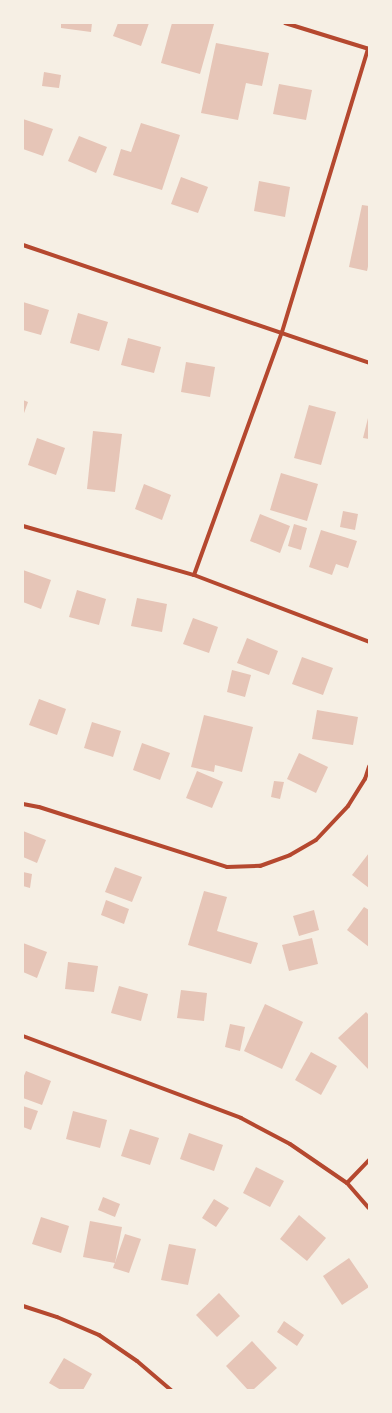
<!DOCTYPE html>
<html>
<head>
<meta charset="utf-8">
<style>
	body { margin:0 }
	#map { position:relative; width:392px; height:1413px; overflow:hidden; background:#f6efe4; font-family:"Libre Baskerville",serif }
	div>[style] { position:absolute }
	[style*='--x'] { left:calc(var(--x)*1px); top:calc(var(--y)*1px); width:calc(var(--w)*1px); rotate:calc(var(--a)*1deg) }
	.building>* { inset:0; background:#e6c5b7 }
	.minor>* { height:4px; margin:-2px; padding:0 2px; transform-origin:2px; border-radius:2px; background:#b5482f }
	span { translate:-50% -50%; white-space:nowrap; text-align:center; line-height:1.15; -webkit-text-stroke:4px #f6efe4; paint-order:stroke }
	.frame { position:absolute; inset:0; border:24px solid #f6efe4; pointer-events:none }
</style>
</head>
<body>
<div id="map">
	<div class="building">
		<div style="clip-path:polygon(61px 23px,92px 23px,91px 32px,61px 28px)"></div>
		<div style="clip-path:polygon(118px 23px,149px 23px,141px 46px,113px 36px)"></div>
		<div style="clip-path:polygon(172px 23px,214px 24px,200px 74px,161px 63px)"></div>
		<div style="clip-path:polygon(216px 43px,269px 53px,262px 86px,246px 83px,238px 120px,201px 113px)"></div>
		<div style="clip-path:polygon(44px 72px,61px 75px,59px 88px,42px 86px)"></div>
		<div style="clip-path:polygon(279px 84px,312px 90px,306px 120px,273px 114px)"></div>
		<div style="clip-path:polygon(23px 119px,53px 129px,43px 156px,23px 149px)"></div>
		<div style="clip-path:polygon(141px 123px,180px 135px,162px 190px,113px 175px,121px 149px,131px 152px)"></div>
		<div style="clip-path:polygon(79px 136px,107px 147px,96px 173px,68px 161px)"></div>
		<div style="clip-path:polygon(181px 177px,208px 187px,198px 213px,171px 204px)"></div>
		<div style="clip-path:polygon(259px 181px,290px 187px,285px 217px,254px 211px)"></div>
		<div style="clip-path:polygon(362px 205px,369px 206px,369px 262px,367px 271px,349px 267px)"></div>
		<div style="clip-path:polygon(23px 302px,49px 310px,41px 335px,23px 330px)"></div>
		<div style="clip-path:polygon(78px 313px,108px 322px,99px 351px,70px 343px)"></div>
		<div style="clip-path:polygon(128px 338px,161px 347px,154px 373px,121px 365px)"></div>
		<div style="clip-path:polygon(186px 362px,215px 367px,210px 397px,181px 392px)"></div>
		<div style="clip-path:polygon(23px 400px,28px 402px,23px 416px)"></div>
		<div style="clip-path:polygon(309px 405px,336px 412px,321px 465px,294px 458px)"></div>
		<div style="clip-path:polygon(369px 414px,369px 439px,363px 438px)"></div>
		<div style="clip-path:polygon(93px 431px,122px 434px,115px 492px,87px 489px)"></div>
		<div style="clip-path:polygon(37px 438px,65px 448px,56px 475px,28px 465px)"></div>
		<div style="clip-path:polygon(281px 473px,318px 484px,307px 521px,270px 510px)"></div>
		<div style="clip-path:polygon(144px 484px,171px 495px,162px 520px,135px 509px)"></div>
		<div style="clip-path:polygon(343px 511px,358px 514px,355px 530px,340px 527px)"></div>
		<div style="clip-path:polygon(260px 514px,290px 526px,280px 553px,250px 541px)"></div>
		<div style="clip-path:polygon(294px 524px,307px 528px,301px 550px,288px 546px)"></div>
		<div style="clip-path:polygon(321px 530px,357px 541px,348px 568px,336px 564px,332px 575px,309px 567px)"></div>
		<div style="clip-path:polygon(23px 570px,51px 580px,41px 609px,23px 602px)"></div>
		<div style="clip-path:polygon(77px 590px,106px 599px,99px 625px,69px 617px)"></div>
		<div style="clip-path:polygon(137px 598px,167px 604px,162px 632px,131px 626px)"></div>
		<div style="clip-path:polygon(193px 618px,218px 627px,209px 653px,183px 644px)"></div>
		<div style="clip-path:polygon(247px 638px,278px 651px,269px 675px,237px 663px)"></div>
		<div style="clip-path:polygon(302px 657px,333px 668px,323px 695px,292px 684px)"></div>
		<div style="clip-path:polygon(232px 670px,251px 675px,245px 697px,227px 692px)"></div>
		<div style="clip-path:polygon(39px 699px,66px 709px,57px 735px,29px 725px)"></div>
		<div style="clip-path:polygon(317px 710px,358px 717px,353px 745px,312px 739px)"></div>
		<div style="clip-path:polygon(204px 715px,253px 727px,242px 772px,215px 765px,214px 772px,191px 767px)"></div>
		<div style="clip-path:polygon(92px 722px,121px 731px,113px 757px,84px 748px)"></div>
		<div style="clip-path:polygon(142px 743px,170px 753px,160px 780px,133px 770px)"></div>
		<div style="clip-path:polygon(299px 753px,328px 767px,316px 793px,287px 779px)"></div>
		<div style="clip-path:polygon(197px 771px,223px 782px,212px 808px,186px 798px)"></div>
		<div style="clip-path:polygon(274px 781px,284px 782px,280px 799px,271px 797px)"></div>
		<div style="clip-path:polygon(23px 831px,46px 840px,37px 863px,23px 857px)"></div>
		<div style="clip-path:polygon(369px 853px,369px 888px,352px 875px)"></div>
		<div style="clip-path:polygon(115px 867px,142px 877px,132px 902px,105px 892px)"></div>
		<div style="clip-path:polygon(23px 872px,32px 874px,30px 888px,23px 886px)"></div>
		<div style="clip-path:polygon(204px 891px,227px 897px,217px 931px,258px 943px,251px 964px,188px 945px)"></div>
		<div style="clip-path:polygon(106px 900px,129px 909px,124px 924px,101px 915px)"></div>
		<div style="clip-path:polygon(364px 907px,369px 910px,369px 947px,347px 930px)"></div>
		<div style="clip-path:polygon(314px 910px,319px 930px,299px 936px,293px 916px)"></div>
		<div style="clip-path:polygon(312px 938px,318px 964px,289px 971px,282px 945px)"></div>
		<div style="clip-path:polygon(23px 943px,47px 952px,37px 978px,23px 972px)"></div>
		<div style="clip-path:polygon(68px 962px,98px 966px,94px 992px,65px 989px)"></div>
		<div style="clip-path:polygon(119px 986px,148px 994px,141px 1021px,111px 1013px)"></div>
		<div style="clip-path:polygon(181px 990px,207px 993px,204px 1021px,177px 1018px)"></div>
		<div style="clip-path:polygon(265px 1004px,303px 1022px,282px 1069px,244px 1051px)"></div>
		<div style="clip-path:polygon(366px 1012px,369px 1015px,369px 1070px,338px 1038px)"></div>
		<div style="clip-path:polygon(230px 1024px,245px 1027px,240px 1051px,225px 1047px)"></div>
		<div style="clip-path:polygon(311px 1052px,337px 1066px,321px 1095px,295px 1080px)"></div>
		<div style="clip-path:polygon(26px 1071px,51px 1081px,42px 1105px,23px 1098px,23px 1078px)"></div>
		<div style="clip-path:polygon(23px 1106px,38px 1111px,31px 1130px,23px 1127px)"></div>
		<div style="clip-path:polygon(73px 1111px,107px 1120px,100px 1148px,66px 1139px)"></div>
		<div style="clip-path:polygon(130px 1129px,159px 1138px,150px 1165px,121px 1156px)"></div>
		<div style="clip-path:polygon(189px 1133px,223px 1145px,214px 1171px,180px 1159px)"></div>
		<div style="clip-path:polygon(256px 1167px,284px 1181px,270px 1207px,243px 1193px)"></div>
		<div style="clip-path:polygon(103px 1197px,120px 1204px,115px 1217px,98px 1210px)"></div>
		<div style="clip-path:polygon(214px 1199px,229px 1208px,216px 1227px,202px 1218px)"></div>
		<div style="clip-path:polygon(299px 1215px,326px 1238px,307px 1261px,280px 1239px)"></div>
		<div style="clip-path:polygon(41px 1217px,69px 1226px,61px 1253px,32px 1244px)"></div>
		<div style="clip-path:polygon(90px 1221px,122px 1227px,115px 1263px,83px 1257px)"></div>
		<div style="clip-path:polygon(125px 1234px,141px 1239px,129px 1273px,113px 1268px)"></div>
		<div style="clip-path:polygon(169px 1244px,196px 1249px,188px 1285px,161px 1280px)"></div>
		<div style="clip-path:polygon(349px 1258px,369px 1287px,342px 1305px,323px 1276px)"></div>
		<div style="clip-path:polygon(219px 1293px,240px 1316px,217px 1337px,196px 1315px)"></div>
		<div style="clip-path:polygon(284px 1321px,304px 1335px,297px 1346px,277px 1332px)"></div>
		<div style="clip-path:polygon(252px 1341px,277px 1368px,253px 1390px,248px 1390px,226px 1366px)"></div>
		<div style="clip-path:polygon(64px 1358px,92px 1374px,83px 1390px,61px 1390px,49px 1383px)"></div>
	</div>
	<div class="minor">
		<div style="--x:285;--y:23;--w:88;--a:17.2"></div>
		<div style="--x:23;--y:245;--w:366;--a:18.8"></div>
		<div style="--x:23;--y:526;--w:178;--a:16"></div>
		<div style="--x:194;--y:575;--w:187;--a:20.9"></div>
		<div style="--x:194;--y:575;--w:258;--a:-70.1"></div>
		<div style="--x:282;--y:332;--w:296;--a:-73.1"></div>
		<div style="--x:23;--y:804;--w:16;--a:11"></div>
		<div style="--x:39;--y:807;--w:197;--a:17.7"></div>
		<div style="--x:227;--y:867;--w:33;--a:-2"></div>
		<div style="--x:260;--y:866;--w:32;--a:-20"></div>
		<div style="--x:290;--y:855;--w:30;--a:-30"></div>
		<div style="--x:316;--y:840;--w:47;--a:-46.7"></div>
		<div style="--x:348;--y:806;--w:32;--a:-58"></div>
		<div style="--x:365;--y:779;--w:13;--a:-72"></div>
		<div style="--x:23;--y:1036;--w:233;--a:20.6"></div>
		<div style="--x:241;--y:1118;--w:55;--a:28"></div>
		<div style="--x:290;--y:1144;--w:69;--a:34.4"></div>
		<div style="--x:347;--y:1183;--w:33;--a:49"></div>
		<div style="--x:347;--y:1183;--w:32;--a:-46"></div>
		<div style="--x:23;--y:1306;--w:36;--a:18"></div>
		<div style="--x:57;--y:1317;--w:46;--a:23.2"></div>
		<div style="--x:99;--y:1335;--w:46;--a:34.4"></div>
		<div style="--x:137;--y:1361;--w:45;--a:40.5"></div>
	</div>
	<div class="frame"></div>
</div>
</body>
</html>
